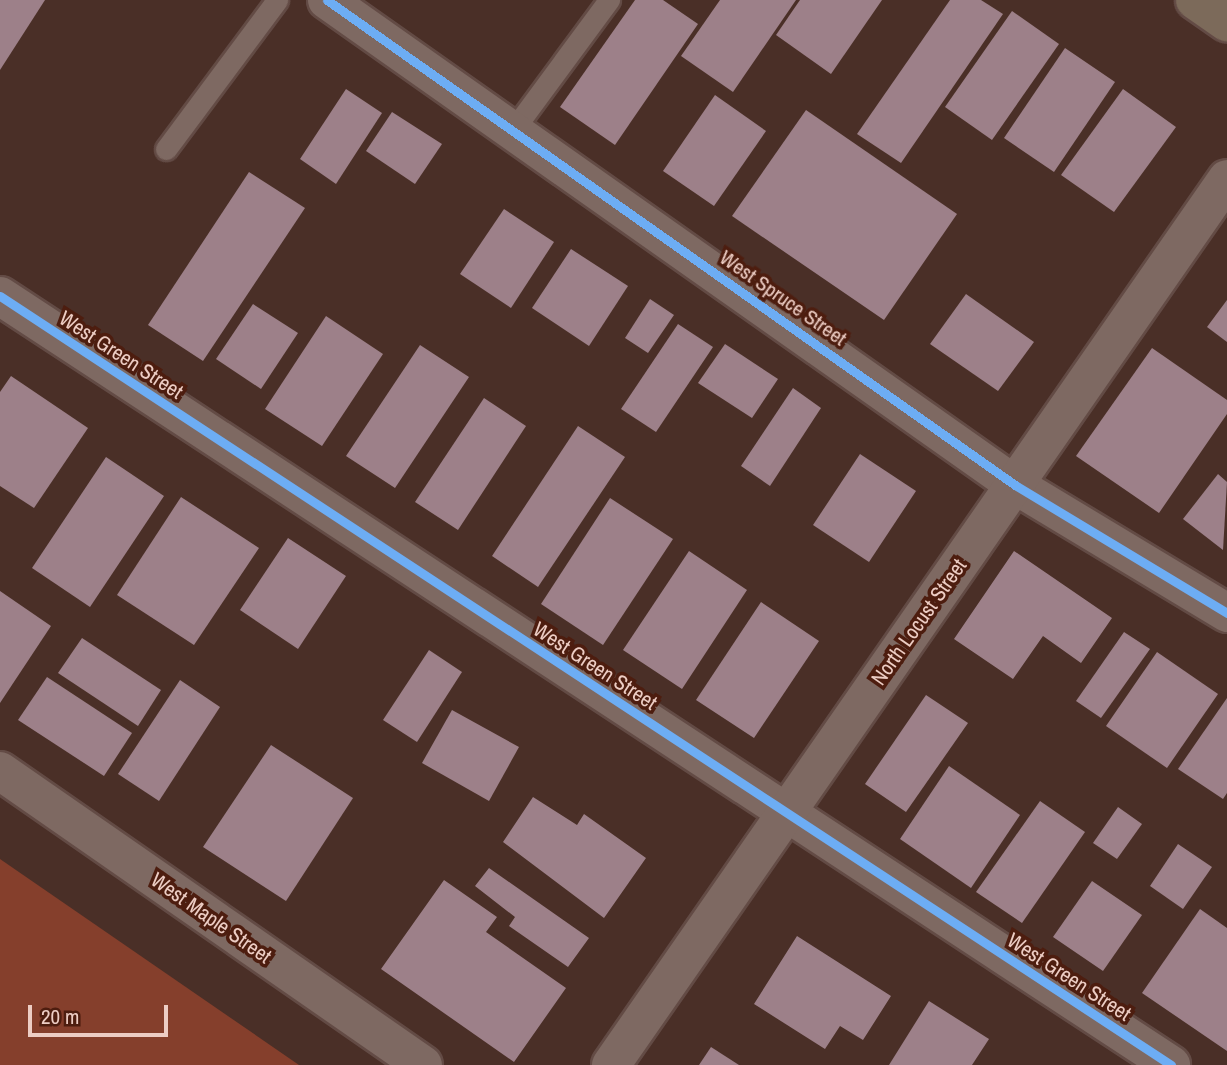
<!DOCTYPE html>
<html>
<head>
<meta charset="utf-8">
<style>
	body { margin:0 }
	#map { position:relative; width:1227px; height:1065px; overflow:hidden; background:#4a2f27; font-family:"Archivo Narrow",sans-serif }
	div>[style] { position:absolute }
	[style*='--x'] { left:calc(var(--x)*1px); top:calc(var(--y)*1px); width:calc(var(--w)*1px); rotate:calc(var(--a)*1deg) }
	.green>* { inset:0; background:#853f2c }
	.building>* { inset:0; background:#9d8089 }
	.roads { filter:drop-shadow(2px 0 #634b45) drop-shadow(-2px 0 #634b45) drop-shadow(0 2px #634b45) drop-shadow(0 -2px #634b45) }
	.service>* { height:21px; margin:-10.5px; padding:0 10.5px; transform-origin:10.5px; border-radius:10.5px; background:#7e6962 }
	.minor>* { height:38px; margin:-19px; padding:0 19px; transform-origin:19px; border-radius:19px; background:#7e6962 }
	.trunk>* { height:38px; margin:-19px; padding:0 19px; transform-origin:19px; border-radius:19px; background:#7c6a5a }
	.cycleway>* { height:9px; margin:-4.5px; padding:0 4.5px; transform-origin:4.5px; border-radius:4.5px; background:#6dadf4 }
	span { translate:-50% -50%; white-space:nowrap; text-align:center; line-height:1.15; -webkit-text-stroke:7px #4d1d0f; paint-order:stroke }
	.street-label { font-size:21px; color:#edcdc4 }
	.scale { position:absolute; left:28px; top:1005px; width:140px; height:32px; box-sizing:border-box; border:4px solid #edcdc4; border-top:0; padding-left:9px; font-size:21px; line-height:24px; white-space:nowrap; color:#edcdc4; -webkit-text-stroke:5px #4d1d0f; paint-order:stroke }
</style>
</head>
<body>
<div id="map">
	<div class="green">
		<div style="clip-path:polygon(0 859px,299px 1065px,0 1065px)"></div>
	</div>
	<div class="building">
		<div style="clip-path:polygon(0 0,45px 0,0 70px)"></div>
		<div style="clip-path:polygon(635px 0,663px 0,698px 24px,615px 145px,560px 107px)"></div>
		<div style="clip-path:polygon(720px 0,796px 0,733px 92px,681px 56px)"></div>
		<div style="clip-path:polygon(800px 0,882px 0,831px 74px,776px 35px)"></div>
		<div style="clip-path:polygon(950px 0,981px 0,1003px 14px,901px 163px,857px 134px)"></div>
		<div style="clip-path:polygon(1012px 11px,1059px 44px,992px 140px,945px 107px)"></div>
		<div style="clip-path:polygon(1065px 48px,1115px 82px,1054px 172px,1004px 138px)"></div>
		<div style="clip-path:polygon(346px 89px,382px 113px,336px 184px,300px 159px)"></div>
		<div style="clip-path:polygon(1123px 89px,1176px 127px,1114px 212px,1061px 175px)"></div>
		<div style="clip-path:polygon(715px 95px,766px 131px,714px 206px,663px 171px)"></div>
		<div style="clip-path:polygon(806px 110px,957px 214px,884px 320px,732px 216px)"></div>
		<div style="clip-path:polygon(392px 112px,442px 144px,415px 184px,366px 151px)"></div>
		<div style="clip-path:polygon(249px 172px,305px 208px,203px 361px,148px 325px)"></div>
		<div style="clip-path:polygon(504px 209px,554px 242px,511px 308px,460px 274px)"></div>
		<div style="clip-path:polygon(571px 249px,628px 286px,589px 346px,532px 308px)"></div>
		<div style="clip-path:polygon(966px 294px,1034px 342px,998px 391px,930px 344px)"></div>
		<div style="clip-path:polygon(650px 299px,674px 315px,648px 353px,625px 338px)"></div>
		<div style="clip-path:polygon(1227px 300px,1227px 342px,1207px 327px)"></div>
		<div style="clip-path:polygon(253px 304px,298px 333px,261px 389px,216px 359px)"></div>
		<div style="clip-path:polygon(326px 316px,383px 354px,322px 446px,265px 409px)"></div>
		<div style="clip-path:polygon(678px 324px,713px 347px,656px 432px,621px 409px)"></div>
		<div style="clip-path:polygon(725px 344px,778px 379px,752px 418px,698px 383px)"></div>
		<div style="clip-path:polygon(420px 345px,469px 377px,395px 488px,346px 456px)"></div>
		<div style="clip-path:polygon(1152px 348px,1227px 400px,1227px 414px,1159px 513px,1076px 456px)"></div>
		<div style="clip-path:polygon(11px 376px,88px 428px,34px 508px,0 486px,0 392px)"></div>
		<div style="clip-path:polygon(793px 388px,821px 408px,770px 486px,741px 466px)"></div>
		<div style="clip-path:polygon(484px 398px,526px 426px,458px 530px,415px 502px)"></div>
		<div style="clip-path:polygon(578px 426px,625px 457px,538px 587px,492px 556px)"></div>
		<div style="clip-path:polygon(860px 454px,916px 491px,869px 562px,813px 525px)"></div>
		<div style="clip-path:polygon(106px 457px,164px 496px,90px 607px,32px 568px)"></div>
		<div style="clip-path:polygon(1218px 474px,1227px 482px,1223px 550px,1183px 519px)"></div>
		<div style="clip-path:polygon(181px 497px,259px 548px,194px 645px,117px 595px)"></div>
		<div style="clip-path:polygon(610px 498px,673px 539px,603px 645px,541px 604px)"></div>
		<div style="clip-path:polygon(288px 538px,346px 576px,298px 649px,240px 610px)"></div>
		<div style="clip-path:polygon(689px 551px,747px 590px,682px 689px,623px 650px)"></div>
		<div style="clip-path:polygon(1014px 551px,1112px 618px,1081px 663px,1043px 636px,1013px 679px,954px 639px)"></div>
		<div style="clip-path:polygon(0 591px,51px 626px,0 703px)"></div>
		<div style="clip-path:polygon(761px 602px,819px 641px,754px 738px,696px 700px)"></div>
		<div style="clip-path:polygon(1124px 632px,1150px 649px,1101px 718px,1076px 701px)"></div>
		<div style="clip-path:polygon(82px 638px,161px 690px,138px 726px,58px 673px)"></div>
		<div style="clip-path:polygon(429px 650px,462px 672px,417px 742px,383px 720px)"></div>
		<div style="clip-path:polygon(1157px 652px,1218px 694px,1167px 768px,1106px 726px)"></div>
		<div style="clip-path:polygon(47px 677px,132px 733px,104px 776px,18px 720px)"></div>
		<div style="clip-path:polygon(180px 680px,220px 707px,159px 801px,118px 774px)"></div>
		<div style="clip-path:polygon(926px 695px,968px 723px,906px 812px,865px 784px)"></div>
		<div style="clip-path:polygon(1227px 698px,1227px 793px,1223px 799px,1178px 769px)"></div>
		<div style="clip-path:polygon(452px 710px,519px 747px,489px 801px,422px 763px)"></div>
		<div style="clip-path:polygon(271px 745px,353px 798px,286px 901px,203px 847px)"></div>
		<div style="clip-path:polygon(949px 766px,1020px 815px,971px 888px,900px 839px)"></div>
		<div style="clip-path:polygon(533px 797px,577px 825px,584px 814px,646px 858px,604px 918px,503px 842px)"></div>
		<div style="clip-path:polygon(1040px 801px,1085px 832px,1022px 923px,976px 892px)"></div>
		<div style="clip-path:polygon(1118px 807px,1142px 824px,1117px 859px,1093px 843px)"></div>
		<div style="clip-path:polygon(1178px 844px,1212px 867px,1183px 909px,1150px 886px)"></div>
		<div style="clip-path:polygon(489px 868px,589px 938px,568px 967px,509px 926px,515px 917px,475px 886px)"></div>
		<div style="clip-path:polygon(444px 880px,497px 917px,486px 932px,566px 988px,514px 1062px,381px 969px)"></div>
		<div style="clip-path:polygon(1092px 881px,1142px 915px,1103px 971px,1053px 937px)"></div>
		<div style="clip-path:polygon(1200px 909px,1227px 928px,1227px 1051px,1142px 993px)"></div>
		<div style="clip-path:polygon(797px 936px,891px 996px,863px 1040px,840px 1026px,825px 1049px,754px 1004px)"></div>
		<div style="clip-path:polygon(929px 1001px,989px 1039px,972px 1065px,889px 1065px)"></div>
		<div style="clip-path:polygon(711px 1047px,739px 1065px,699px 1065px)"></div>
	</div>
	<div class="roads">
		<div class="service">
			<div style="--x:513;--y:130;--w:162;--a:-53.6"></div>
			<div style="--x:166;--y:149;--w:186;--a:-53.3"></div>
		</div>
		<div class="minor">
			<div style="--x:327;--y:0;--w:842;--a:35.18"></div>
			<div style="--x:1015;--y:485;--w:248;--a:31.1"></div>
			<div style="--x:0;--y:296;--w:1401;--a:33.29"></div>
			<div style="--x:0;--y:771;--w:515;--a:34.8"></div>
			<div style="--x:611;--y:1065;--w:1079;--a:-55.19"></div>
		</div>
		<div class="trunk">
			<div style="--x:1195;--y:0;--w:39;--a:35"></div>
		</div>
	</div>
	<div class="cycleway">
		<div style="--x:327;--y:0;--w:842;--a:35.18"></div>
		<div style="--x:1015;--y:485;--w:248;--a:31.1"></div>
		<div style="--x:0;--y:296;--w:1401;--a:33.29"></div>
	</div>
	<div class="street-label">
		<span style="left:783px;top:298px;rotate:35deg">West Spruce Street</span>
		<span style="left:121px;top:355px;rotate:33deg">West Green Street</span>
		<span style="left:919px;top:622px;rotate:-55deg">North Locust Street</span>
		<span style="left:595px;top:666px;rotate:33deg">West Green Street</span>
		<span style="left:211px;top:918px;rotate:35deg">West Maple Street</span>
		<span style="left:1069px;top:977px;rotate:33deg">West Green Street</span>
	</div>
	<div class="scale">20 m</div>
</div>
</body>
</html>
